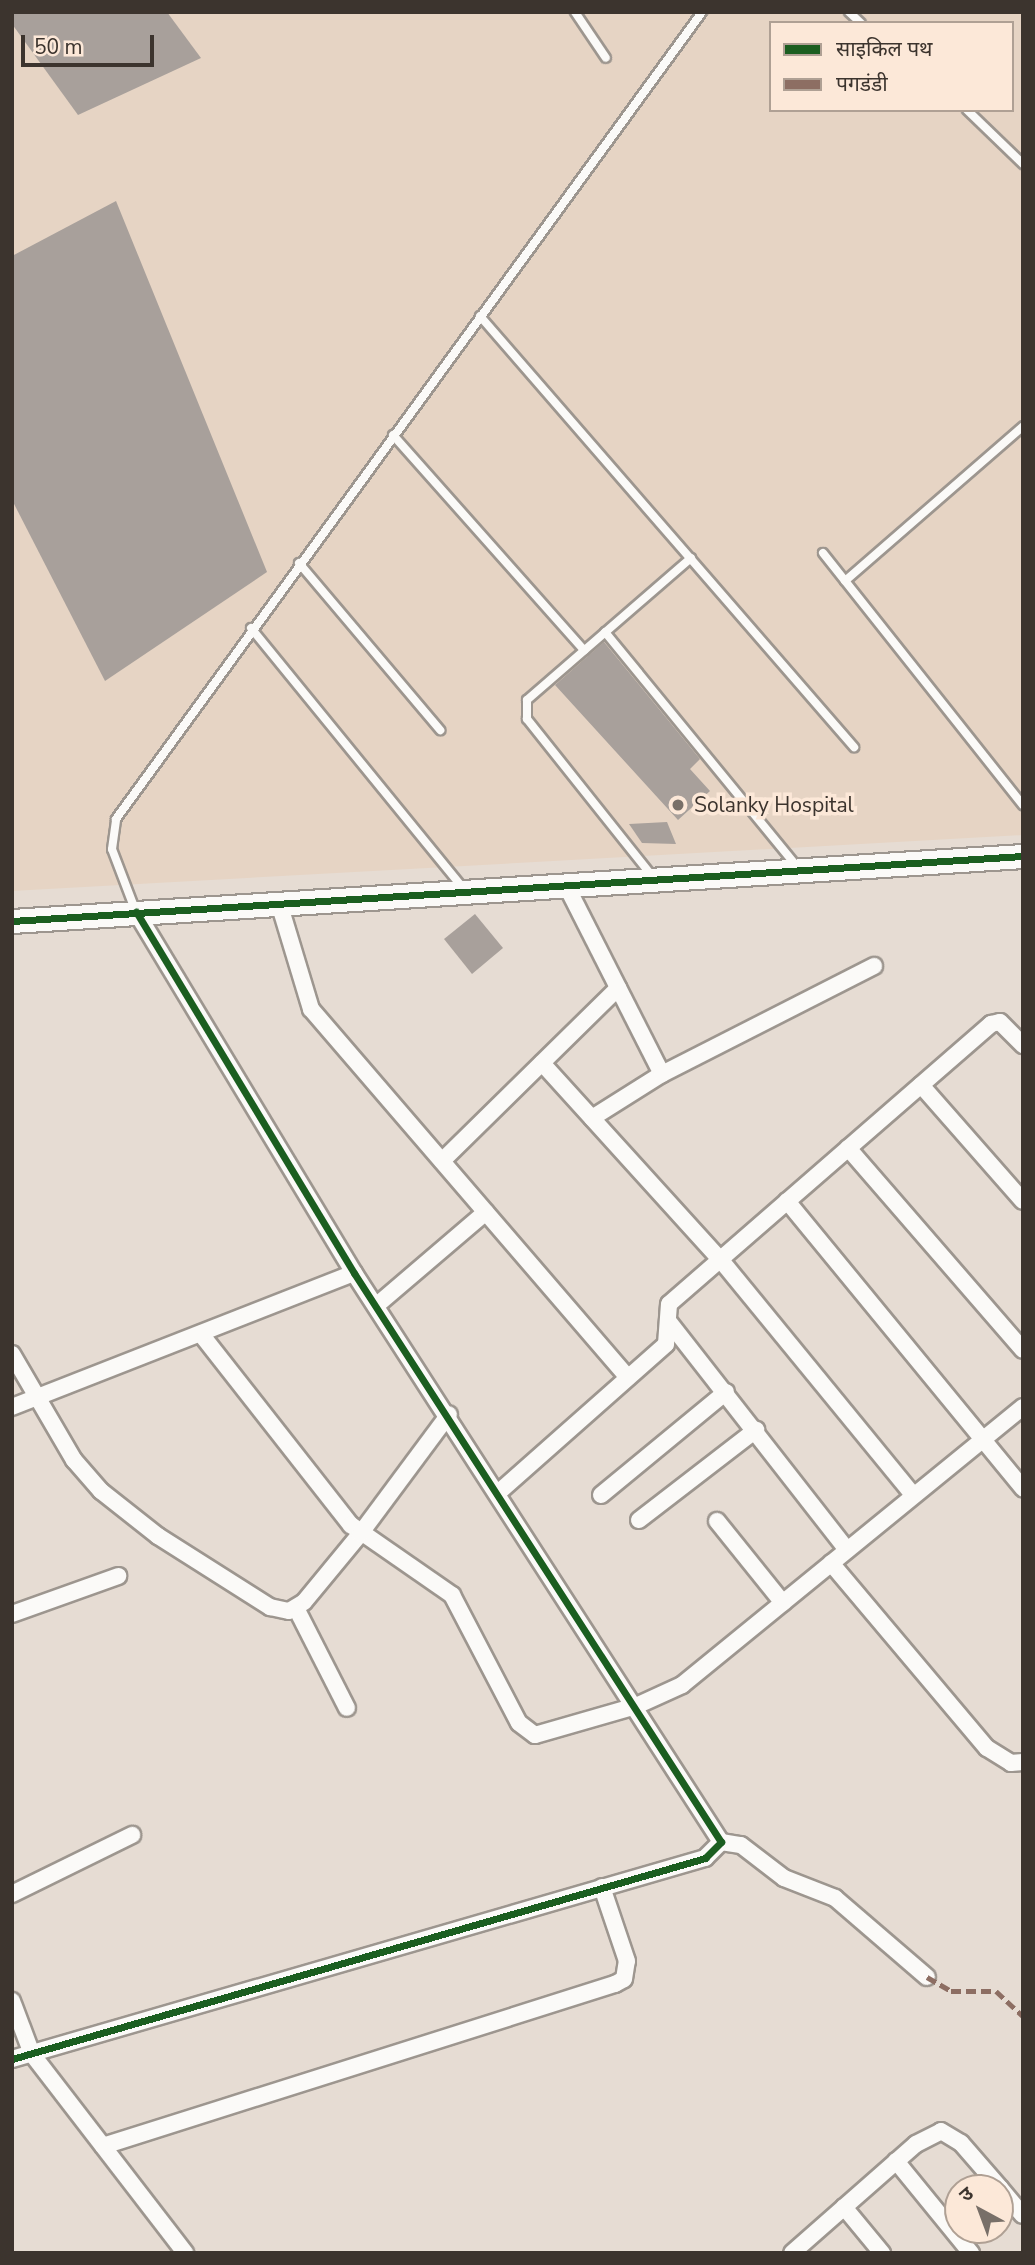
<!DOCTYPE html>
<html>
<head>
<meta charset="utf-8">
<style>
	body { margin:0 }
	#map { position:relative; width:1035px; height:2265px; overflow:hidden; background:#e6dcd3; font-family:"Nunito Sans","Noto Sans Devanagari",sans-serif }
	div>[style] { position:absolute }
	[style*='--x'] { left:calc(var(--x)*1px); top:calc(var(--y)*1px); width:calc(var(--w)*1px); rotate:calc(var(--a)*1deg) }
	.built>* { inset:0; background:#e6d4c4 }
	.building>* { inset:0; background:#a8a09b }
	.roads { filter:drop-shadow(2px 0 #9d968f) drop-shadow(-2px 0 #9d968f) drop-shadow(0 2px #9d968f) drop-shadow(0 -2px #9d968f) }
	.lane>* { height:8px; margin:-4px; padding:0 4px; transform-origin:4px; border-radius:4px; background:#fbfaf8 }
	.street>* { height:16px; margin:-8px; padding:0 8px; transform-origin:8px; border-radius:8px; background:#fbfaf8 }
	.secondary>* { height:23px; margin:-11.5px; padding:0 11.5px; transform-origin:11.5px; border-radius:11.5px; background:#fbfaf8 }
	.quiet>* { height:5px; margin-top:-2.5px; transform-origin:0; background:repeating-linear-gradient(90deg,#8d6e63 0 10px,transparent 0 15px) }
	.cycleway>* { height:7px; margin:-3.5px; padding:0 3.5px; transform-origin:3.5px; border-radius:3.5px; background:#1b5e20 }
	.dots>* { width:19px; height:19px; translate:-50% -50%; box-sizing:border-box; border:4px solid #fce8d8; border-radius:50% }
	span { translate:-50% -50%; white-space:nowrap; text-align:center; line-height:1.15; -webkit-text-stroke:7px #fce8d8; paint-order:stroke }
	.poi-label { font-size:21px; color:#3c342e }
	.left { translate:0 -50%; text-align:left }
	.frame { position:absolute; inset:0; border:14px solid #3c342e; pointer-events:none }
	.legend { position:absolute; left:769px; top:21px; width:245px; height:91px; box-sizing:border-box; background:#fce8d8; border:2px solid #afa094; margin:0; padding:9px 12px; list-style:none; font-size:21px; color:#3c342e }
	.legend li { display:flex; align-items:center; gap:14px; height:35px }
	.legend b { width:35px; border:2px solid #afa094 }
	.north { position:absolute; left:944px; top:2174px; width:70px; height:70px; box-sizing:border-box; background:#fce8d8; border:2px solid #afa094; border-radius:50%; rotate:319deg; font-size:19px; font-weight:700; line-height:28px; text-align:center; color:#3c342e }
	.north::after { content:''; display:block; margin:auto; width:24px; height:32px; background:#786f68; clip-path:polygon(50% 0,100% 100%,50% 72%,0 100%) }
	.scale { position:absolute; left:21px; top:35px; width:133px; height:32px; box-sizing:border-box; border:4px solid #3c342e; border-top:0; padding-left:9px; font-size:21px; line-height:24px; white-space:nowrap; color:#3c342e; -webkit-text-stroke:5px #fce8d8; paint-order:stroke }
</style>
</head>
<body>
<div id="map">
	<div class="built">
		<div style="clip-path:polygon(evenodd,12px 12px,1023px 12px,1023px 835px,12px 891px,12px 12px,771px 23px,1012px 23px,1012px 110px,771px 110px,771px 23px)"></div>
	</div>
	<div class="building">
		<div style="clip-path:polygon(12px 12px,167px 12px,201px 58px,78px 115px,12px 24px)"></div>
		<div style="clip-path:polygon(116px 201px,267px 572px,105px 681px,12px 500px,12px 256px)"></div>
		<div style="clip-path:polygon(604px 642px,700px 759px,690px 769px,710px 791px,678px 820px,555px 685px)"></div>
		<div style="clip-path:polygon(667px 822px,676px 844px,642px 843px,629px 824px)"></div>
		<div style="clip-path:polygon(475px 914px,503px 948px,472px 974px,444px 939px)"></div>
	</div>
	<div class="roads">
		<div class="lane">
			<div style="--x:575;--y:12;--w:55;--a:56"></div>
			<div style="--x:849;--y:12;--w:16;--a:43"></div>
			<div style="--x:967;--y:110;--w:78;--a:44"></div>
			<div style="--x:480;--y:316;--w:571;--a:49.05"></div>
			<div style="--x:393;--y:435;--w:288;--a:48.4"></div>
			<div style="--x:823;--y:553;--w:322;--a:51.6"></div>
			<div style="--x:299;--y:563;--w:219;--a:49.8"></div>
			<div style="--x:845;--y:581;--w:236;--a:-41"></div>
			<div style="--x:251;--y:628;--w:337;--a:50.8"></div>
			<div style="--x:605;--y:632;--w:305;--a:50.7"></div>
			<div style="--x:652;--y:876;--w:201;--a:-128.5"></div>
			<div style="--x:527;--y:719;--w:19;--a:-90"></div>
			<div style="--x:527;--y:700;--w:217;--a:-40.9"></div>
			<div style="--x:136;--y:912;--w:67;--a:-110.9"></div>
			<div style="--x:112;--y:849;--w:30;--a:-82"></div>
			<div style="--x:116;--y:819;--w:997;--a:-54.01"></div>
		</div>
		<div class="street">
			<div style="--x:566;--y:885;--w:212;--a:63.1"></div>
			<div style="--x:279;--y:903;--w:111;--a:73.2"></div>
			<div style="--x:311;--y:1009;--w:486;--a:49.3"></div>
			<div style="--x:542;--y:1063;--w:265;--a:47.8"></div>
			<div style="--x:720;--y:1259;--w:305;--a:50.7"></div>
			<div style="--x:921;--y:1085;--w:154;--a:48.7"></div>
			<div style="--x:592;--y:1118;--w:83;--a:-32.2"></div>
			<div style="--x:662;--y:1074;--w:238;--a:-27"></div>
			<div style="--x:848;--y:1148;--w:267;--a:49.1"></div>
			<div style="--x:442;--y:1161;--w:247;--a:-44.5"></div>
			<div style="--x:787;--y:1201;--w:372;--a:50.6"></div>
			<div style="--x:377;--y:1305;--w:143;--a:-40.5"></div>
			<div style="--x:669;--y:1322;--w:289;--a:52"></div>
			<div style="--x:201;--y:1334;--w:243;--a:51.9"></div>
			<div style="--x:351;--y:1525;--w:123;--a:34.7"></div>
			<div style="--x:452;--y:1595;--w:144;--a:62.4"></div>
			<div style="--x:519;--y:1723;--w:20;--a:37"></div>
			<div style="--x:535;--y:1735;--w:105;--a:-16"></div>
			<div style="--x:636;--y:1706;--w:51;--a:-24.5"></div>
			<div style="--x:682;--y:1685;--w:440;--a:-39.2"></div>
			<div style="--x:12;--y:1354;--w:123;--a:59.7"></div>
			<div style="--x:74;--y:1460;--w:41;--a:48.9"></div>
			<div style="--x:101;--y:1491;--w:73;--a:38.3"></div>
			<div style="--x:158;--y:1536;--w:133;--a:32.4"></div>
			<div style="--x:270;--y:1607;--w:19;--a:12"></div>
			<div style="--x:289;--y:1611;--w:17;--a:-31"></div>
			<div style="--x:304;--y:1602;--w:88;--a:-50.5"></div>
			<div style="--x:360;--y:1534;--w:149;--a:-53.4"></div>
			<div style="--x:12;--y:1407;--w:367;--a:-21.4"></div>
			<div style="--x:499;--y:1492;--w:223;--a:-41.5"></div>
			<div style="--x:666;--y:1344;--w:40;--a:-85.7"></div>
			<div style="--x:669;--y:1304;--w:427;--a:-41"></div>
			<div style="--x:991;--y:1024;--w:9;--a:-13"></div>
			<div style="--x:1000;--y:1022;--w:33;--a:45"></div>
			<div style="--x:601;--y:1495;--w:162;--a:-39.5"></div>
			<div style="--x:639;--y:1520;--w:148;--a:-37.6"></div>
			<div style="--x:717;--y:1521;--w:105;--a:51.2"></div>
			<div style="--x:831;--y:1563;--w:242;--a:49.9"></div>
			<div style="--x:987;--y:1748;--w:28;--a:32"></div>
			<div style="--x:1011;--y:1763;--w:12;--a:-5"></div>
			<div style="--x:296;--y:1608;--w:112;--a:63"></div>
			<div style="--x:12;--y:1614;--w:113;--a:-19.7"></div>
			<div style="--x:721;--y:1842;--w:20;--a:9"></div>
			<div style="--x:741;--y:1845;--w:54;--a:37.5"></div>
			<div style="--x:784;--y:1878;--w:55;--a:21.4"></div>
			<div style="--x:835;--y:1898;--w:121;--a:40.7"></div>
			<div style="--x:12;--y:1894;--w:134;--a:-26.2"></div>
			<div style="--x:12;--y:2001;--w:57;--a:69.3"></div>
			<div style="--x:32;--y:2054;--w:251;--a:52.4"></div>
			<div style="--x:12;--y:2059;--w:722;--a:-16.17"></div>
			<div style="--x:705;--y:1858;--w:23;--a:-45"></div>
			<div style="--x:721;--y:1842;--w:677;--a:-122.82"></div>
			<div style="--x:354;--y:1273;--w:422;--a:-121.1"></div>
			<div style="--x:103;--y:2146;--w:537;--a:-17.56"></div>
			<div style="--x:615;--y:1984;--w:10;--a:-29"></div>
			<div style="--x:624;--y:1979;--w:18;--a:-81"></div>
			<div style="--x:627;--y:1961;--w:78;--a:-108.7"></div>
			<div style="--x:896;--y:2161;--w:119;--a:50.8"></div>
			<div style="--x:1000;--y:2188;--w:35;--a:50"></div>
			<div style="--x:844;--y:2207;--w:60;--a:50.4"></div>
			<div style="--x:792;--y:2253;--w:165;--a:-41.3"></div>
			<div style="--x:916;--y:2144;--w:28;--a:-27"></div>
			<div style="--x:941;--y:2131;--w:23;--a:31"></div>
			<div style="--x:961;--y:2143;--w:60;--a:49.1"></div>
		</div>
		<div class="secondary">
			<div style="--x:12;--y:921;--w:1013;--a:-3.68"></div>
		</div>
	</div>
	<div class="quiet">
		<div style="--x:927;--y:1977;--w:28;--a:30"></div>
		<div style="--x:951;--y:1991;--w:45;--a:0"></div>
		<div style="--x:996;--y:1991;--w:37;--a:43"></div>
	</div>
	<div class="cycleway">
		<div style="--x:12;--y:921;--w:1013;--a:-3.68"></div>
		<div style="--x:12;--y:2059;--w:722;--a:-16.17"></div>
		<div style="--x:705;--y:1858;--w:23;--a:-45"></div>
		<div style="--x:721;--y:1842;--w:677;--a:-122.82"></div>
		<div style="--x:354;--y:1273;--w:422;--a:-121.1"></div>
	</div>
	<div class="dots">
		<div style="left:678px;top:805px;background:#786f68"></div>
	</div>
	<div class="poi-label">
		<span class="left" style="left:694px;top:805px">Solanky Hospital</span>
	</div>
	<div class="frame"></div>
	<ul class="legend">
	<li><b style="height:9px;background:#1b5e20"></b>साइकिल पथ</li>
	<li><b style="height:9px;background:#8d6e63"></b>पगडंडी</li>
	</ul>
	<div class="north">उ</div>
	<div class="scale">50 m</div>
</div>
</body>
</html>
